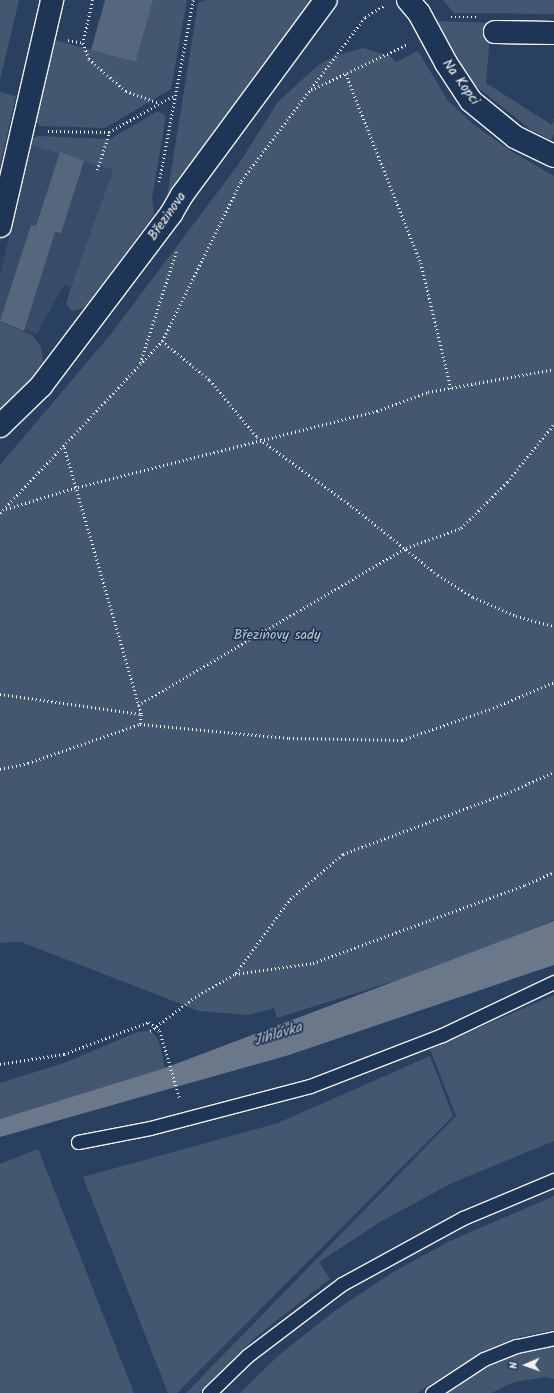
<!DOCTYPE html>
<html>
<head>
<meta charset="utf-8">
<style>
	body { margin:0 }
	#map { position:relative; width:554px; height:1393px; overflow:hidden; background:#2a4060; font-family:Kalam,sans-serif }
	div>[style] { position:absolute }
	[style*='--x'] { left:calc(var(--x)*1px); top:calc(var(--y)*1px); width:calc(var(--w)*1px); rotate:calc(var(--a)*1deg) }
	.built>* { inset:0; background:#374c69 }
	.green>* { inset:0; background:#445771 }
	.water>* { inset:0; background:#6a788a }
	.building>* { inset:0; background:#56677d }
	.path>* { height:2.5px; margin-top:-1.25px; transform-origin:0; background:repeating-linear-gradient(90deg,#f4f1e8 0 1px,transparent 0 4px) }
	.roads { filter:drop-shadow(1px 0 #f4f1e8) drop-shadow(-1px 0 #f4f1e8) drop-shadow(0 1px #f4f1e8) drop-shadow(0 -1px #f4f1e8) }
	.service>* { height:13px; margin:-6.5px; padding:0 6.5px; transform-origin:6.5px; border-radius:6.5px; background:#1d3557 }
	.minor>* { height:22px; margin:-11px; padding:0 11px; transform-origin:11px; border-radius:11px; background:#1d3557 }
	span { translate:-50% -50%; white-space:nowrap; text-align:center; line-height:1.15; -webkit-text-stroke:3.5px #1d3557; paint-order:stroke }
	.street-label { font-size:14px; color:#f4f1e8 }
	.park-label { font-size:14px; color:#bfc3c4 }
	.water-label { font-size:15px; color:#bdc1c2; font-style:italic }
	.north { position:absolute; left:506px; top:1345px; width:40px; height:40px; -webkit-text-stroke:3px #1d3557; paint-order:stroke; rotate:268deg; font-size:11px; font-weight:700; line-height:16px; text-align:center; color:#f4f1e8 }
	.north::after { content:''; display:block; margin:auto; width:14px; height:18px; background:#f4f1e8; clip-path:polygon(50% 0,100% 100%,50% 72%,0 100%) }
</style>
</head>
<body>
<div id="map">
	<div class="built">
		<div style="clip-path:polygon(31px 145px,113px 170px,71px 287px,64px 285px,37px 334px,0 322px,0 275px)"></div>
	</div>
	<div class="green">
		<div style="clip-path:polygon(0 0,19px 0,0 80px)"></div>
		<div style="clip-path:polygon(153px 0,187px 0,171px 89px,105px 128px,40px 126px,36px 122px,55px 40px,136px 62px)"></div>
		<div style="clip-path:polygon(207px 0,312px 0,167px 197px,198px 3px)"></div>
		<div style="clip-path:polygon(443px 0,554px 0,554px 14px,454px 13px)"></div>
		<div style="clip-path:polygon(438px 21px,491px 23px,486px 83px,552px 125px,554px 118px,554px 134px,551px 140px,530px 129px,472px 83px,448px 45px)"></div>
		<div style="clip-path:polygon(363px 48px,390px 56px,396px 62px,418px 51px,448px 101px,473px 124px,514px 153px,554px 176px,554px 920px,445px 965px,277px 1018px,274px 1008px,248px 1015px,199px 1011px,21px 942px,0 943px,0 465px,111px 334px,238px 165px,278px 102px,317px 66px,334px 56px)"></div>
		<div style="clip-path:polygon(0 92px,16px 96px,0 166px)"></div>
		<div style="clip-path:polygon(158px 111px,166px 116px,152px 198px,154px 214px,85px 308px,72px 311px,66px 304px,71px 287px,113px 170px,31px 145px,32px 139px,38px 136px,110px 139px)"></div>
		<div style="clip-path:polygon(0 322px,32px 335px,41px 347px,43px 361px,42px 366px,29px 383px,0 410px)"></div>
		<div style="clip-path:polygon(554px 995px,554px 1141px,452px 1183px,380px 1222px,319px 1262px,330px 1279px,257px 1336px,199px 1393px,186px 1393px,456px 1116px,430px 1049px)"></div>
		<div style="clip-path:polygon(150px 1031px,156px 1036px,160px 1045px,165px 1068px,0 1119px,0 1083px,67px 1062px,137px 1032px)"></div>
		<div style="clip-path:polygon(430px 1056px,453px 1116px,177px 1393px,168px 1393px,83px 1177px,278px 1123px)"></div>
		<div style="clip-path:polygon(38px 1149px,134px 1393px,0 1393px,0 1164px)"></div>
		<div style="clip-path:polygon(554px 1196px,554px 1330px,518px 1337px,486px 1350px,417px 1393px,240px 1393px,279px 1355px,336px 1310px,393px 1272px,448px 1242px)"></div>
		<div style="clip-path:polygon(554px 1347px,554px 1379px,546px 1377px,514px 1382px,491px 1393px,445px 1393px,498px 1361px,532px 1349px)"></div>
	</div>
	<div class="water">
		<div style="clip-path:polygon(554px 921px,554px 965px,289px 1055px,0 1137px,0 1119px,165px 1068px)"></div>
	</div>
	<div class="building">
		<div style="clip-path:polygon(105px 0,153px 0,136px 62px,91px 50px)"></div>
		<div style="clip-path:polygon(60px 152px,84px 161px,61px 233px,55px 232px,24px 331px,0 321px,31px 225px,36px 226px)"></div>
	</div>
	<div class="path">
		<div style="--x:93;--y:0;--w:44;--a:103.1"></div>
		<div style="--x:83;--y:43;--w:17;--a:69"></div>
		<div style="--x:89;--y:59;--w:49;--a:40.9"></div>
		<div style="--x:126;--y:91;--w:35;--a:20"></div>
		<div style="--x:451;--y:17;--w:25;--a:0"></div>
		<div style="--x:68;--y:40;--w:15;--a:11"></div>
		<div style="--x:346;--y:74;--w:203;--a:68.4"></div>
		<div style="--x:421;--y:263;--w:129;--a:76.5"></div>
		<div style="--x:311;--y:90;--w:107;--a:-25.4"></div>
		<div style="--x:48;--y:131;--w:61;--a:0.9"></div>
		<div style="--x:109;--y:132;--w:76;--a:-29.3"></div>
		<div style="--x:97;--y:170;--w:40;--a:-72"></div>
		<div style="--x:159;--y:182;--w:185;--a:-79.4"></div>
		<div style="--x:162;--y:341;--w:62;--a:39.1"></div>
		<div style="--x:210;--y:380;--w:74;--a:50.5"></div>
		<div style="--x:257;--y:437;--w:119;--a:36.1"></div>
		<div style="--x:353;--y:507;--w:109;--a:38.7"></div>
		<div style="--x:438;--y:575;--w:41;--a:32.2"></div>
		<div style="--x:473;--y:597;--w:47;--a:23.8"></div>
		<div style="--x:516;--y:616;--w:39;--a:15"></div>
		<div style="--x:140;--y:363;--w:117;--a:-72"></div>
		<div style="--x:6;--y:509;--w:71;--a:-17.2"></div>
		<div style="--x:74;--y:488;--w:313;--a:-14.3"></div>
		<div style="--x:377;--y:411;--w:54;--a:-20.4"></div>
		<div style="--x:428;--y:392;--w:128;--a:-10.3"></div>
		<div style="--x:0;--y:513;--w:236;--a:-46.7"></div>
		<div style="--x:162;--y:341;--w:178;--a:-63.7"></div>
		<div style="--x:241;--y:181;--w:206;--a:-52.9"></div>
		<div style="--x:365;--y:17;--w:23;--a:-31"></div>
		<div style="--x:0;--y:694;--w:142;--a:8.1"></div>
		<div style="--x:141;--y:714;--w:277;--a:-106.1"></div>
		<div style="--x:138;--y:705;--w:311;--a:-30.4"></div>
		<div style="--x:406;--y:548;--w:59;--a:-20"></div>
		<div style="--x:461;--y:528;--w:65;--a:-45"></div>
		<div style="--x:507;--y:482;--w:75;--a:-51"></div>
		<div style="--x:140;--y:724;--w:150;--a:5.4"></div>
		<div style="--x:289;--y:738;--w:113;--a:1"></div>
		<div style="--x:402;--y:740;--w:96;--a:-19.4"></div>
		<div style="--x:493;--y:708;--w:66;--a:-23.1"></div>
		<div style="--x:0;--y:769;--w:29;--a:-12"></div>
		<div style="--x:28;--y:763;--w:119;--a:-19.2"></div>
		<div style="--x:140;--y:724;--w:10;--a:-84"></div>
		<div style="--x:236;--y:973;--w:92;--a:-53.9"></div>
		<div style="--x:290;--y:899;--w:70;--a:-40.3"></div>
		<div style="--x:343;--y:854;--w:175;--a:-20.4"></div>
		<div style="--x:507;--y:793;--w:51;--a:-24.1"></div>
		<div style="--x:150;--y:1031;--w:56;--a:-37.1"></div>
		<div style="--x:195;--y:997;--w:46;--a:-29.9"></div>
		<div style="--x:235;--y:974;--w:79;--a:-8"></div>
		<div style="--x:313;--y:963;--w:226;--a:-20.2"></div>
		<div style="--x:525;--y:885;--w:32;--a:-24"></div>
		<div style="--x:0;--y:1064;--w:65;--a:-8.9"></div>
		<div style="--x:64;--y:1054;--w:91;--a:-20.6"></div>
		<div style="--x:149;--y:1022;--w:14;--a:39"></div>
		<div style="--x:160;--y:1031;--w:71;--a:73.6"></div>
	</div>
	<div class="roads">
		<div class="service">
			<div style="--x:78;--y:1142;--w:73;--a:-11"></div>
			<div style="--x:150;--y:1128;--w:165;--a:-14.7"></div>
			<div style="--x:310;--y:1086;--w:142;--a:-21.1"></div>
			<div style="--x:442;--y:1035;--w:124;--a:-25.3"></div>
			<div style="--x:209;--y:1393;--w:53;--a:-44.2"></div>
			<div style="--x:247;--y:1356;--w:119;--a:-37.2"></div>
			<div style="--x:342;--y:1284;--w:138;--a:-28.6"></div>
			<div style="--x:463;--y:1218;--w:99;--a:-22.7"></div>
			<div style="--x:432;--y:1393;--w:62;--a:-33.2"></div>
			<div style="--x:484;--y:1359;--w:35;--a:-22"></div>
			<div style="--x:517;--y:1346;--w:38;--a:-12"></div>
		</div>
		<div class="minor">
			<div style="--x:408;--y:0;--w:17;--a:50"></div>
			<div style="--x:419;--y:13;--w:57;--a:61.6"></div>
			<div style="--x:446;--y:63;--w:45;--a:56.7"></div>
			<div style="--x:471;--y:101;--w:57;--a:39.3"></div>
			<div style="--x:515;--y:137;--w:43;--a:26"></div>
			<div style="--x:495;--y:32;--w:59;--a:1"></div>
			<div style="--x:0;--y:226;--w:232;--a:-77"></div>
			<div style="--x:0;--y:426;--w:57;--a:-44.3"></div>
			<div style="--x:41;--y:386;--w:216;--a:-52.9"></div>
			<div style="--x:171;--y:214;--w:22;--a:-60"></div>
			<div style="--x:182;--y:195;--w:242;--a:-53.6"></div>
		</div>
	</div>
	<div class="street-label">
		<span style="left:461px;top:82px;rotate:54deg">Na Kopci</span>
		<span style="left:167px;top:216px;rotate:-55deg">Březinova</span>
	</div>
	<div class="park-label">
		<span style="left:277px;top:635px">Březinovy sady</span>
	</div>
	<div class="water-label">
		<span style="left:278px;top:1035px;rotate:-17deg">Jihlávka</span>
	</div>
	<div class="north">N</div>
</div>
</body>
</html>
